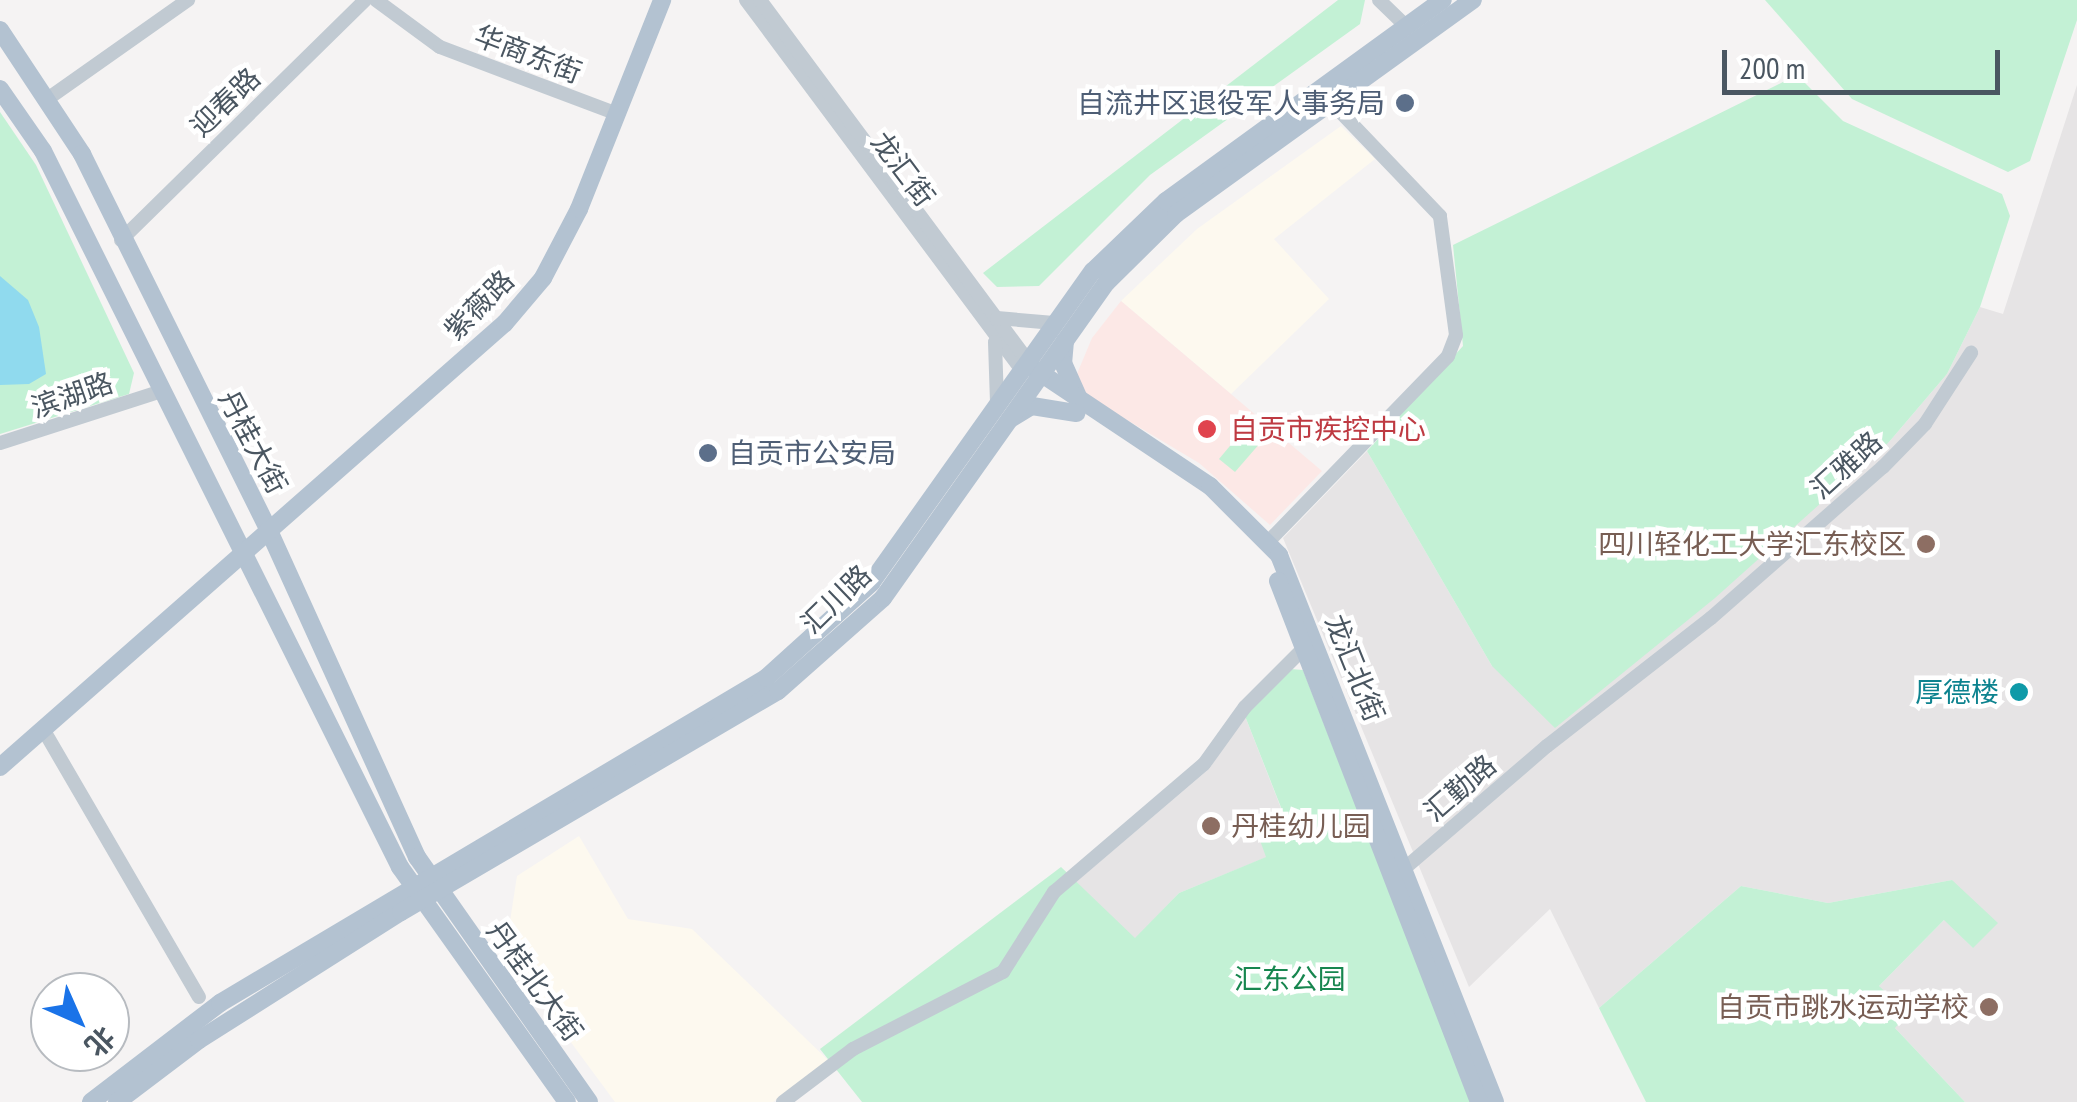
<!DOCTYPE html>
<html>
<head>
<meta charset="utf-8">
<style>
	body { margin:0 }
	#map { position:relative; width:2077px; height:1102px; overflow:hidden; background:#f5f3f3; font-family:"PT Sans Narrow","Noto Sans SC",sans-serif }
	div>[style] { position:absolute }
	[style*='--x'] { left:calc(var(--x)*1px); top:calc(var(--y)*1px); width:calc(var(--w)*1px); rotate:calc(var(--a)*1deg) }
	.commercial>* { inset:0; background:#fdf9ef }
	.education>* { inset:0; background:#e6e4e5 }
	.medical>* { inset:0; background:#fce8e6 }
	.green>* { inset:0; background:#c3f1d5 }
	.water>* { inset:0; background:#90daee }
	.minor>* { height:14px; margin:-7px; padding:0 7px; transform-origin:7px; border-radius:7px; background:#c1cad2 }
	.major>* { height:18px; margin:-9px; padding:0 9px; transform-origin:9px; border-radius:9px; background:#b3c2d1 }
	.dots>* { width:28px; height:28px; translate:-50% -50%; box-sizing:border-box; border:5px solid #fff; border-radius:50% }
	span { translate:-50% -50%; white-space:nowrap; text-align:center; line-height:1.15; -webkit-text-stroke:9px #fff; paint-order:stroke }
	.street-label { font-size:28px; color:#4a5661 }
	.service-label { font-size:28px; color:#4e5e75 }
	.right { translate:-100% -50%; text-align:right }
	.left { translate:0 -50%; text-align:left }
	.health-label { font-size:28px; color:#be3a42 }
	.education-label { font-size:28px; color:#785e54 }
	.culture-label { font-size:28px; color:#0d838f }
	.park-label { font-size:28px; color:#17864f }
	.north { position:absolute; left:30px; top:972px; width:100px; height:100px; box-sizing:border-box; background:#fff; border:2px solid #b7bbc0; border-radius:50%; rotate:135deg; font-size:28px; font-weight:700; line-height:40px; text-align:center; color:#4a5661 }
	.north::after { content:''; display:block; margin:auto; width:35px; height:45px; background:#1a73e8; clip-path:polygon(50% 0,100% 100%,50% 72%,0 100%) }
	.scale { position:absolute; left:1722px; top:50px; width:278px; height:45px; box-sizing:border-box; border:5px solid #4a5661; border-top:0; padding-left:12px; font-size:30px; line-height:35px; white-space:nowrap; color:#4a5661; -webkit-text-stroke:8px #fff; paint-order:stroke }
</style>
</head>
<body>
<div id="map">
	<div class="commercial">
		<div style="clip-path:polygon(1341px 126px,1375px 159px,1274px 239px,1329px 299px,1231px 394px,1121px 301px,1197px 229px)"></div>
		<div style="clip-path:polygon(579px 836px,628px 919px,692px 929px,829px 1061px,773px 1102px,615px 1102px,505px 953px,517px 876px)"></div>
	</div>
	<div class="education">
		<div style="clip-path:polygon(2077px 85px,2077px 1102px,1965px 1102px,1895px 1028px,1879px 986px,1945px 919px,1973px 948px,1952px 880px,1828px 903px,1741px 886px,1599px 1008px,1550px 909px,1469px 987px,1283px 538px,1367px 451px,1492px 666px,1889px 442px,1947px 374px,1980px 307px,2003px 314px)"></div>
		<div style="clip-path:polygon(1245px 716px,1286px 821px,1267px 857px,1179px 893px,1135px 939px,1076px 882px,1209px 769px)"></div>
	</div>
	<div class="medical">
		<div style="clip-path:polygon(1121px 301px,1322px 471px,1270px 525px,1199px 463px,1077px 390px,1074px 381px,1092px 338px)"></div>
	</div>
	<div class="green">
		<div style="clip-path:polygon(1338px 0,1365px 0,1360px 24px,1150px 175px,1039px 286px,997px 287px,983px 273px)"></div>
		<div style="clip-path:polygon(1765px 0,2077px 0,2077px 20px,2030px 161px,2008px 172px,1852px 99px)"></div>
		<div style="clip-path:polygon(1791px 78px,1804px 82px,1843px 121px,2002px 194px,2010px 216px,1980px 307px,1947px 374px,1889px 442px,1715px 598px,1555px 728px,1492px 666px,1367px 451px,1463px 346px,1453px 245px)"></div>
		<div style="clip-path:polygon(0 112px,36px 165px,134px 373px,129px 394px,0 434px)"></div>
		<div style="clip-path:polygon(1245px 428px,1261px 442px,1235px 472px,1219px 459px)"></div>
		<div style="clip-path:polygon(1290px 669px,1303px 670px,1471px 1102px,862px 1102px,820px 1049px,1061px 867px,1135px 938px,1179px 893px,1266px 857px,1257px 832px,1286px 820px,1245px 716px)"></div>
		<div style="clip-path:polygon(1952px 880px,1998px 923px,1973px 948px,1944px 920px,1879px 986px,1908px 1013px,1895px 1028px,1965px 1102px,1646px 1102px,1599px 1008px,1741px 886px,1828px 903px)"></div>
	</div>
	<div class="water">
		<div style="clip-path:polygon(0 276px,28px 300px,39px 327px,46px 374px,29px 384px,0 385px)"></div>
	</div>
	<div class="minor">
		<div style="--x:376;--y:0;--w:79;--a:36.3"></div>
		<div style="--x:440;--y:47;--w:189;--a:20.7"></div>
		<div style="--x:746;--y:0;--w:459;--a:53.3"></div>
		<div style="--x:760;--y:0;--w:447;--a:53.4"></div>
		<div style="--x:1379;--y:0;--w:37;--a:44"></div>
		<div style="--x:46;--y:100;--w:174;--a:-35.2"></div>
		<div style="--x:121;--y:240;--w:342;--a:-44.5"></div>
		<div style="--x:997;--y:318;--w:57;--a:5"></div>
		<div style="--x:995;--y:342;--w:59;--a:88.1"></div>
		<div style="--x:0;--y:443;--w:167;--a:-17.8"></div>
		<div style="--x:1269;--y:541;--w:257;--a:-45.9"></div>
		<div style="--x:1448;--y:356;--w:22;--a:-69"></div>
		<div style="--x:1456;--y:335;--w:120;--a:-97.7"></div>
		<div style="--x:1440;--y:216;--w:159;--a:-133.7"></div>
		<div style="--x:43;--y:729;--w:310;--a:59.8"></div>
		<div style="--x:1405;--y:868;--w:187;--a:-40.7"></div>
		<div style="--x:1547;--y:746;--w:208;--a:-38"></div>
		<div style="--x:1711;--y:618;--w:229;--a:-41.3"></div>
		<div style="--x:1883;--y:467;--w:60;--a:-45.7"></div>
		<div style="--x:1925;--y:424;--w:85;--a:-57.1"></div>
		<div style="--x:783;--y:1102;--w:88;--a:-37.1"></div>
		<div style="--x:853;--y:1049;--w:169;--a:-27.2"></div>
		<div style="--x:1003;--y:972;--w:95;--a:-57.5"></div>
		<div style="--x:1054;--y:892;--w:197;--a:-40.5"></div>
		<div style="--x:1204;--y:764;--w:70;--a:-54.3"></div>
		<div style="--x:1245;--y:707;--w:82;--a:-45"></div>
	</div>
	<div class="major">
		<div style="--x:0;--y:30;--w:149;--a:56.5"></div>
		<div style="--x:82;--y:154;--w:423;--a:63.6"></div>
		<div style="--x:270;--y:533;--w:356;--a:65.6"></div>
		<div style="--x:417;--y:857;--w:299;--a:54.9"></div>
		<div style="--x:0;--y:89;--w:75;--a:55.3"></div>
		<div style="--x:43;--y:151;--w:800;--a:63.5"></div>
		<div style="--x:400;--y:867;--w:288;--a:54.6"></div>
		<div style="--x:1065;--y:341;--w:22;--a:95"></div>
		<div style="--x:1063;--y:363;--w:42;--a:65.9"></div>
		<div style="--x:1033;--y:368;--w:213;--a:33.7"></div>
		<div style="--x:1210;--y:486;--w:98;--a:45"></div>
		<div style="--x:1279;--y:555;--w:588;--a:68.45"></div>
		<div style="--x:1010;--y:419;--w:26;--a:-31"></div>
		<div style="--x:1032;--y:406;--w:45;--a:9"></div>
		<div style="--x:1278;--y:581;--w:558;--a:68.9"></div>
		<div style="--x:0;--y:767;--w:672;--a:-41.32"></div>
		<div style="--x:505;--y:323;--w:59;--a:-49.8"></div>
		<div style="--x:543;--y:278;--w:78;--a:-62.4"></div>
		<div style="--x:579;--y:209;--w:225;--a:-68.3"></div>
		<div style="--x:91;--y:1102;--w:163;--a:-37.5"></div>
		<div style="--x:220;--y:1003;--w:635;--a:-30.76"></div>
		<div style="--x:766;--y:678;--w:142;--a:-42.1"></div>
		<div style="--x:871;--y:583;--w:383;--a:-54.6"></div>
		<div style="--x:1093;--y:271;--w:101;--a:-43.8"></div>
		<div style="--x:1166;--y:201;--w:342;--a:-36"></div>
		<div style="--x:117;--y:1102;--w:103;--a:-37.1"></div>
		<div style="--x:199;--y:1040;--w:239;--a:-32.4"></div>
		<div style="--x:401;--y:912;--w:437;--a:-30.4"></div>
		<div style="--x:778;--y:691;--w:140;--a:-41.5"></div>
		<div style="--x:883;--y:598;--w:387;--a:-54.7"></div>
		<div style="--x:1107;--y:282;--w:97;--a:-44.6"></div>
		<div style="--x:1176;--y:214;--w:366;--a:-35.8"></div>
	</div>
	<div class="dots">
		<div style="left:1405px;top:103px;background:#5c6f8a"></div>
		<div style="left:1207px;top:429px;background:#e0444e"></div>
		<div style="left:708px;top:453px;background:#5c6f8a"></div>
		<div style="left:1926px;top:544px;background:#8d6e63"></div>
		<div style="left:2019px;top:692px;background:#0f9aa8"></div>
		<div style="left:1211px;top:826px;background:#8d6e63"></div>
		<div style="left:1989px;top:1007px;background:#8d6e63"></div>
	</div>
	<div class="street-label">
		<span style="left:528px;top:54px;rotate:21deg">华商东街</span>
		<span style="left:225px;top:102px;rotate:-44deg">迎春路</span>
		<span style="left:903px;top:169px;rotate:53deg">龙汇街</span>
		<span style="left:479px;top:305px;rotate:-45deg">紫薇路</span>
		<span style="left:72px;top:395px;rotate:-19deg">滨湖路</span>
		<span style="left:253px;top:442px;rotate:62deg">丹桂大街</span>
		<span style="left:1846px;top:465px;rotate:-42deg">汇雅路</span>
		<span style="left:836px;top:599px;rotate:-44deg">汇川路</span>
		<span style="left:1355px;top:668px;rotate:68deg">龙汇北街</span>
		<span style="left:1460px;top:788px;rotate:-41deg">汇勤路</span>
		<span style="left:535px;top:981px;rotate:54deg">丹桂北大街</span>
	</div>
	<div class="service-label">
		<span class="right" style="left:1385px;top:103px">自流井区退役军人事务局</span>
		<span class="left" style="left:728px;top:453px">自贡市公安局</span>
	</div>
	<div class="health-label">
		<span class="left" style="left:1230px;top:429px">自贡市疾控中心</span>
	</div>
	<div class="education-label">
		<span class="right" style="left:1906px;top:544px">四川轻化工大学汇东校区</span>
		<span class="left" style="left:1231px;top:826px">丹桂幼儿园</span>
		<span class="right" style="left:1969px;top:1007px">自贡市跳水运动学校</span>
	</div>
	<div class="culture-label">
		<span class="right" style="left:1999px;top:692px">厚德楼</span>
	</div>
	<div class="park-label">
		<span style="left:1290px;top:979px">汇东公园</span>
	</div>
	<div class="north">北</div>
	<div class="scale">200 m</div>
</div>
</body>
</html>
